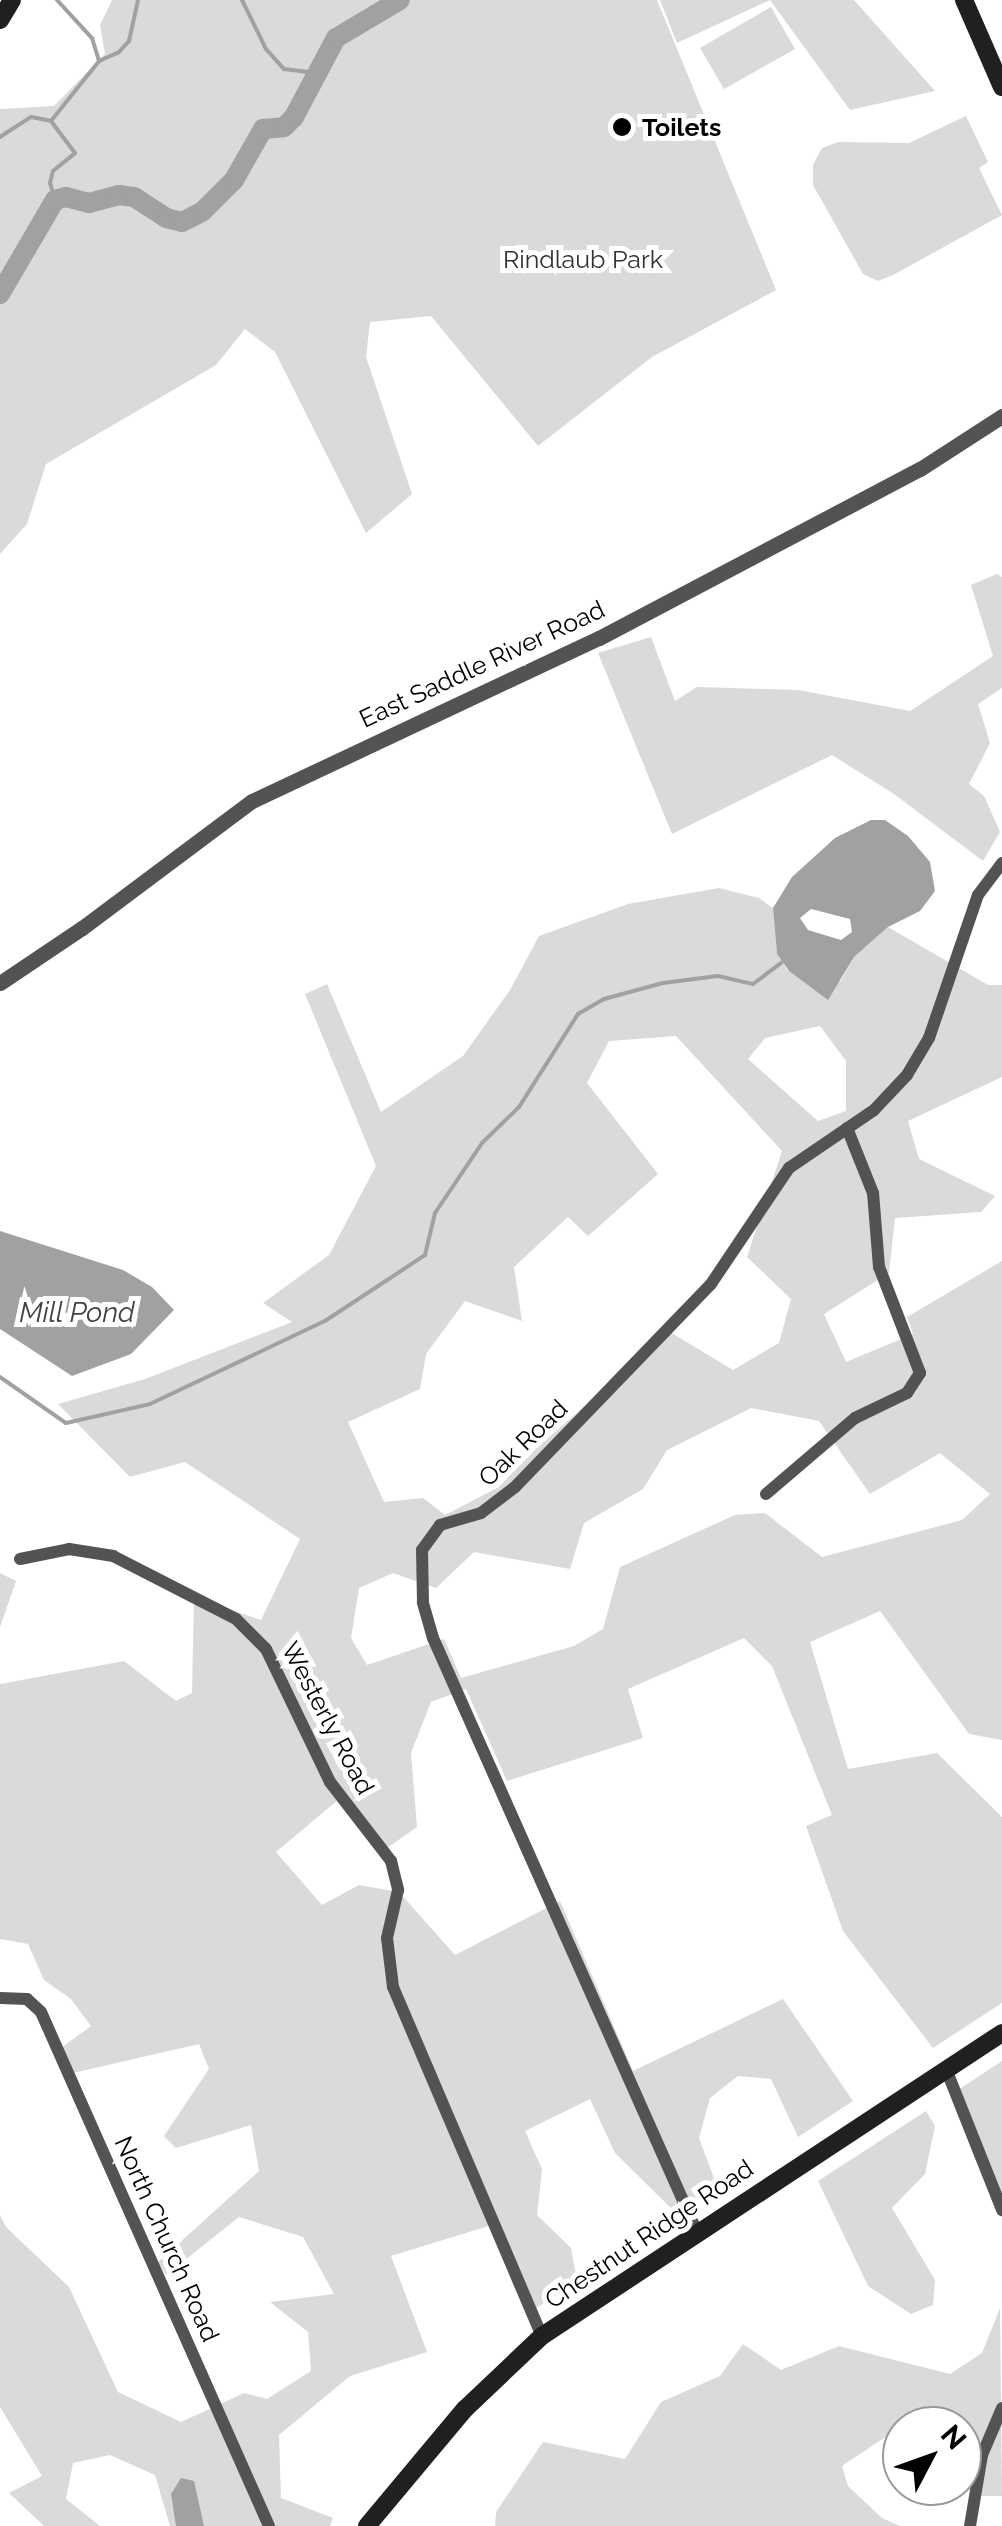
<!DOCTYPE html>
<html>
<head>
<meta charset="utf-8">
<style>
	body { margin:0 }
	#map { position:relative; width:1002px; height:2526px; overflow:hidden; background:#fff; font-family:Raleway,sans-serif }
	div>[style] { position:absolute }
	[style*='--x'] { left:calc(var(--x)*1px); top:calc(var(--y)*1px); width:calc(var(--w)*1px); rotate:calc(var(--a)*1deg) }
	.green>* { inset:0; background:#dadada }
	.water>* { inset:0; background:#a1a1a1 }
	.stream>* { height:4px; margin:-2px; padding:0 2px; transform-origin:2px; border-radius:2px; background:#a1a1a1 }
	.river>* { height:20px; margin:-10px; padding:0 10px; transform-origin:10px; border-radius:10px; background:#a1a1a1 }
	.minor>* { height:12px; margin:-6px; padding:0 6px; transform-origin:6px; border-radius:6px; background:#535353 }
	.tertiary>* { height:15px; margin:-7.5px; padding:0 7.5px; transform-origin:7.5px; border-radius:7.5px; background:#535353 }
	.secondary>* { height:18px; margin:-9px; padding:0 9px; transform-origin:9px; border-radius:9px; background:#202020 }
	.dots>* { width:28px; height:28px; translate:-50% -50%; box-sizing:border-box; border:5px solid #fff; border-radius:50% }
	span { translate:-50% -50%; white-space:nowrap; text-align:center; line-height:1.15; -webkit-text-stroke:10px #fff; paint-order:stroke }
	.poi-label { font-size:25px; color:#000; font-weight:700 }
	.left { translate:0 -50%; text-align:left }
	.park-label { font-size:25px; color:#313131 }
	.street-label { font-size:25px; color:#000 }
	.water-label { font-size:28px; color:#424242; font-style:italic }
	.north { position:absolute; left:882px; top:2406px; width:100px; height:100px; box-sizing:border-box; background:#fff; border:2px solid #999; border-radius:50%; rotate:49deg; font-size:28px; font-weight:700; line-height:40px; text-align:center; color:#000 }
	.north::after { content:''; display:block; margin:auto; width:35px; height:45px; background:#000; clip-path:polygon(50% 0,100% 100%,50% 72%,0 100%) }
</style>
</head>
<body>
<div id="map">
	<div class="green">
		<div style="clip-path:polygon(112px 0,657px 0,776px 290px,652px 357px,538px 446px,431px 316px,370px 322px,366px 357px,412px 494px,366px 533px,275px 352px,245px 329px,216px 365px,46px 464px,27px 524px,0 554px,0 109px,54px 106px,105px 54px,100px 25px)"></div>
		<div style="clip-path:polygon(660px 0,854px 0,935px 91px,850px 110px,770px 0,677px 43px)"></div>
		<div style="clip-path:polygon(771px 7px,795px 49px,724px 89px,700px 48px)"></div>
		<div style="clip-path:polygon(966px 116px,988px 162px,979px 168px,1002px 215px,893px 275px,878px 281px,863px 274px,813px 185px,813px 165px,822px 148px,838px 142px,909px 143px)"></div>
		<div style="clip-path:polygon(997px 574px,1002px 577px,1002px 688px,978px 704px,990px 743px,969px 784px,984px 796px,1000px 832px,983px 861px,894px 794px,832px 755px,672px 834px,598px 653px,651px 637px,675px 701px,697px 687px,798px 690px,910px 711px,993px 656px,971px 585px)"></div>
		<div style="clip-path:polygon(evenodd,719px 888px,759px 898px,773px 908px,777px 954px,788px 971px,840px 982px,854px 957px,888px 927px,988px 985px,1002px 985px,1002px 1077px,908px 1121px,919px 1159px,995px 1196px,981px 1212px,895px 1218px,889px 1273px,824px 1314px,846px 1362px,913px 1334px,907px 1317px,1002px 1261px,1002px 1740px,969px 1734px,880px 1611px,810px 1642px,848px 1769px,937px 1753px,1002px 1817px,1002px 2003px,933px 2048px,843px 1931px,806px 1826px,832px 1815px,772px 1666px,744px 1638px,628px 1689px,643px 1738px,507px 1781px,466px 1689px,431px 1702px,411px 1753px,417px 1827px,387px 1848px,345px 1794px,276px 1852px,322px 1905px,359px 1885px,399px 1892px,455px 1955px,560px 1901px,633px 2071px,783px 1999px,853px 2101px,798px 2137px,771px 2079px,738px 2076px,710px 2098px,699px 2138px,718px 2189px,678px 2215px,615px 2153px,590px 2099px,525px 2131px,542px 2169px,537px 2215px,571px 2248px,577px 2281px,535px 2309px,495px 2224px,391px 2256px,427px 2352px,350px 2376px,279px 2435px,281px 2498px,333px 2518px,330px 2526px,170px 2526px,155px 2475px,110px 2455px,73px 2463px,66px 2499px,100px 2526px,44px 2526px,9px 2493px,42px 2476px,0 2407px,0 2215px,6px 2227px,69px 2287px,118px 2392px,181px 2422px,244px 2393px,267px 2399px,311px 2371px,308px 2332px,270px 2302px,334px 2294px,303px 2237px,239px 2217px,166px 2275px,158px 2262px,259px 2171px,251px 2125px,176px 2148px,164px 2136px,209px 2069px,199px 2044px,73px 2073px,61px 2048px,91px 2026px,71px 1999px,44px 1980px,28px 1944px,0 1939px,0 1684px,124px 1661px,176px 1701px,192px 1693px,194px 1597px,261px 1620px,300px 1539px,185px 1462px,130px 1477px,58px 1404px,145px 1379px,292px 1322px,263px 1303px,329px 1255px,376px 1166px,305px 994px,327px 984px,381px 1112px,463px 1056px,510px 990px,539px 936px,628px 904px,719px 888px,820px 1026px,846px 1061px,846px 1111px,818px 1121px,748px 1059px,765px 1038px,820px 1026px,719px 888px,676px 1036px,782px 1151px,747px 1257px,791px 1299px,779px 1343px,733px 1370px,670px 1332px,534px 1450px,499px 1487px,445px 1515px,423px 1498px,384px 1502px,348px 1422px,420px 1389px,426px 1354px,465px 1301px,522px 1321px,514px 1267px,568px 1217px,588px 1236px,658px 1174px,587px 1083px,609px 1041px,676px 1036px,719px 888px,751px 1408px,819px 1421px,870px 1494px,940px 1453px,990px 1494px,962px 1520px,822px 1557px,765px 1513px,735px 1515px,620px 1567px,603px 1629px,574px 1646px,461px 1678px,444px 1639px,367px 1665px,351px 1638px,359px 1588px,393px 1573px,436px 1588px,474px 1552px,570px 1569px,584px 1523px,643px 1489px,667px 1450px,751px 1408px)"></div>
		<div style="clip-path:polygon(0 1573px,16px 1581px,0 1627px)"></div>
		<div style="clip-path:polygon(1002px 2061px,1002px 2196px,958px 2090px)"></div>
		<div style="clip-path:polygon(926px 2111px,935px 2126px,925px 2174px,892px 2208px,935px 2280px,933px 2305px,911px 2314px,868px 2286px,818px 2181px)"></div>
		<div style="clip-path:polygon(1000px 2308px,1002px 2496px,976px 2496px,985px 2458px,962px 2449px,962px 2426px,902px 2426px,842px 2466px,848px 2486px,882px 2518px,900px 2526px,495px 2526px,496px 2512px,543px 2442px,625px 2459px,661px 2402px,720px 2376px,743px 2344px,781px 2370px,839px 2346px,950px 2374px,982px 2353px)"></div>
	</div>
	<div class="water">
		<div style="clip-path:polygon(evenodd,871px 820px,885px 820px,908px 836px,930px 862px,935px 891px,920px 911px,888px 927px,854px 957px,828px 1000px,789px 971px,777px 954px,773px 908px,792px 877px,835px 838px,871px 820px,811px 909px,850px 919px,852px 932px,841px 940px,808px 930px,800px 918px,811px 909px)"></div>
		<div style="clip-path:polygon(0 1231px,123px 1270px,152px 1287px,174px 1310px,131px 1354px,72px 1376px,0 1329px)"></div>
		<div style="clip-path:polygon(181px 2478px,194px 2481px,204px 2526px,176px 2526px,171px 2494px)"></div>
	</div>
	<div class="stream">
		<div style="--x:57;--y:0;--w:52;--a:47.4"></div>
		<div style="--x:92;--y:38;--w:24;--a:73"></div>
		<div style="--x:242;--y:0;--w:55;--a:63.9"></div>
		<div style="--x:266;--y:49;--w:27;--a:48"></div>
		<div style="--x:284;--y:69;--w:32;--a:7"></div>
		<div style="--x:0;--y:137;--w:37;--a:-33"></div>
		<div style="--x:31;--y:117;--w:20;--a:11"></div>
		<div style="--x:55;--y:200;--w:18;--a:-106"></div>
		<div style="--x:50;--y:183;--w:12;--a:-76"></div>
		<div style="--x:53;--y:171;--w:28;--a:-39"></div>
		<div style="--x:75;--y:153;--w:40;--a:-127"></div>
		<div style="--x:51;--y:121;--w:77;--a:-51.3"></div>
		<div style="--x:99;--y:61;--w:22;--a:-24"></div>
		<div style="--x:119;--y:52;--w:15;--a:-48"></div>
		<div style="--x:129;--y:41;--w:42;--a:-77.6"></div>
		<div style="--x:0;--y:1377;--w:80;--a:34.9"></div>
		<div style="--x:66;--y:1423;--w:86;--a:-12.7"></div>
		<div style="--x:150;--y:1404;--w:194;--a:-25.4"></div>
		<div style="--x:325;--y:1321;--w:120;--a:-33.4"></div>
		<div style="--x:425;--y:1255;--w:43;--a:-76.6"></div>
		<div style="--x:435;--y:1213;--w:84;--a:-56.1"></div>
		<div style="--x:482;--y:1143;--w:52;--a:-44.2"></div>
		<div style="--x:519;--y:1107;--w:110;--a:-57.6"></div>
		<div style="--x:578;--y:1014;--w:30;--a:-30"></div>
		<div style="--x:604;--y:999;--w:61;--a:-15.2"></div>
		<div style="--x:663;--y:983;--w:55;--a:-7.3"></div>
		<div style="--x:718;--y:976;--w:36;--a:13"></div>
		<div style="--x:753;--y:984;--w:36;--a:-37"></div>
	</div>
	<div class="river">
		<div style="--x:0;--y:294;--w:109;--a:-59.7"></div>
		<div style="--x:55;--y:200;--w:11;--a:-15"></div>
		<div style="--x:66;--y:197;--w:24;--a:15"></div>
		<div style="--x:89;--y:203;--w:31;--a:-15"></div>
		<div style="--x:119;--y:195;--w:15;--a:8"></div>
		<div style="--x:134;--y:197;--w:38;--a:33"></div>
		<div style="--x:166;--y:218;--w:16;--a:14"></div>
		<div style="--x:182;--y:222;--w:22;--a:-27"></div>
		<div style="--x:202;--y:212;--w:45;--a:-45"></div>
		<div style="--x:234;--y:180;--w:59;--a:-60.4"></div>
		<div style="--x:263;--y:129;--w:21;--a:-5"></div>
		<div style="--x:284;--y:127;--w:14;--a:-45"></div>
		<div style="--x:294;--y:117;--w:89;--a:-62"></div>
		<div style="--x:336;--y:38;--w:74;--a:-30.7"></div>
	</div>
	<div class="minor">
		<div style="--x:766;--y:1494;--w:117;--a:-40.5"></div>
		<div style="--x:855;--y:1418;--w:58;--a:-25.7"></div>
		<div style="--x:907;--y:1393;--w:24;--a:-57"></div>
		<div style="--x:920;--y:1373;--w:114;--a:-111.1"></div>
		<div style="--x:879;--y:1267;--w:74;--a:-94.6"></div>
		<div style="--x:873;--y:1193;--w:70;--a:-111.8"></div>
		<div style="--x:20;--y:1559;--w:50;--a:-11.5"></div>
		<div style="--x:69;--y:1549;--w:45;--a:9"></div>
		<div style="--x:113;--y:1556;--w:138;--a:27.1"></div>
		<div style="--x:236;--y:1619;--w:42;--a:45"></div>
		<div style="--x:266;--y:1649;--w:148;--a:64.3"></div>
		<div style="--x:330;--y:1782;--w:100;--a:52.3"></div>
		<div style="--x:391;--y:1861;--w:30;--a:76"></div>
		<div style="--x:398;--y:1890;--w:49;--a:102.9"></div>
		<div style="--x:387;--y:1938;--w:49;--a:83"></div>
		<div style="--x:393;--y:1987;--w:379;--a:66.9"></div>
		<div style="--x:0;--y:1998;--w:27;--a:2"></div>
		<div style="--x:27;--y:1999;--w:19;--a:43"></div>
		<div style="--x:41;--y:2012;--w:562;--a:66.08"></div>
		<div style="--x:946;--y:2069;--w:152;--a:68.3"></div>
		<div style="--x:697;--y:2232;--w:650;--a:-113.96"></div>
		<div style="--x:433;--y:1638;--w:37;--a:-106"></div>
		<div style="--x:423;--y:1602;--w:52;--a:-91.1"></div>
		<div style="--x:422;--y:1550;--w:31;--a:-54"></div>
		<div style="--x:440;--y:1525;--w:43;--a:-16.3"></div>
		<div style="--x:481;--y:1513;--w:43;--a:-37.4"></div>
		<div style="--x:515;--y:1487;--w:282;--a:-46"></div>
		<div style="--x:711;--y:1284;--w:140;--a:-56.1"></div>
		<div style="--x:789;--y:1168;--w:103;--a:-34.3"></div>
		<div style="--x:874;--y:1110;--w:48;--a:-46.7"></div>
		<div style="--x:907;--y:1075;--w:43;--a:-59.3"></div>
		<div style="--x:929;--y:1038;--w:151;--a:-71.1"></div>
		<div style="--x:978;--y:895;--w:40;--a:-53"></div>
		<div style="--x:970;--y:2526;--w:72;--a:-80.4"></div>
		<div style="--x:982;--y:2455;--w:51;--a:-66.9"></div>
	</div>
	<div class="tertiary">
		<div style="--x:0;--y:983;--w:99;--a:-33.9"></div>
		<div style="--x:82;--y:928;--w:212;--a:-36.8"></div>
		<div style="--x:252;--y:801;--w:383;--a:-25.2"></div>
		<div style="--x:599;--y:638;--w:363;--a:-27.8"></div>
		<div style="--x:920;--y:469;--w:98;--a:-32.9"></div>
	</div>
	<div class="secondary">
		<div style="--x:964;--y:0;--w:95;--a:66.4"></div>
		<div style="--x:0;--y:20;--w:23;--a:-59"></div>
		<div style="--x:367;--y:2526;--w:153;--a:-50.1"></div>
		<div style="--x:465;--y:2409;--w:106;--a:-43.5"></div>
		<div style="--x:542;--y:2336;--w:551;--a:-33.37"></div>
	</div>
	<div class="dots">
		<div style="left:622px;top:127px;background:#000"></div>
	</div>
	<div class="poi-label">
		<span class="left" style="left:642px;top:127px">Toilets</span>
	</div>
	<div class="park-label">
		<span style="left:583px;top:259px">Rindlaub Park</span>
	</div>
	<div class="street-label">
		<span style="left:482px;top:664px;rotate:-25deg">East Saddle River Road</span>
		<span style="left:523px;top:1443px;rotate:-44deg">Oak Road</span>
		<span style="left:328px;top:1718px;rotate:62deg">Westerly Road</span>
		<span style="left:649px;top:2234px;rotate:-34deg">Chestnut Ridge Road</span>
		<span style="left:167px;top:2239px;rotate:66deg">North Church Road</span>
	</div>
	<div class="water-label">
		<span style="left:77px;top:1313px">Mill Pond</span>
	</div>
	<div class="north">N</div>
</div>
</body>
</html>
